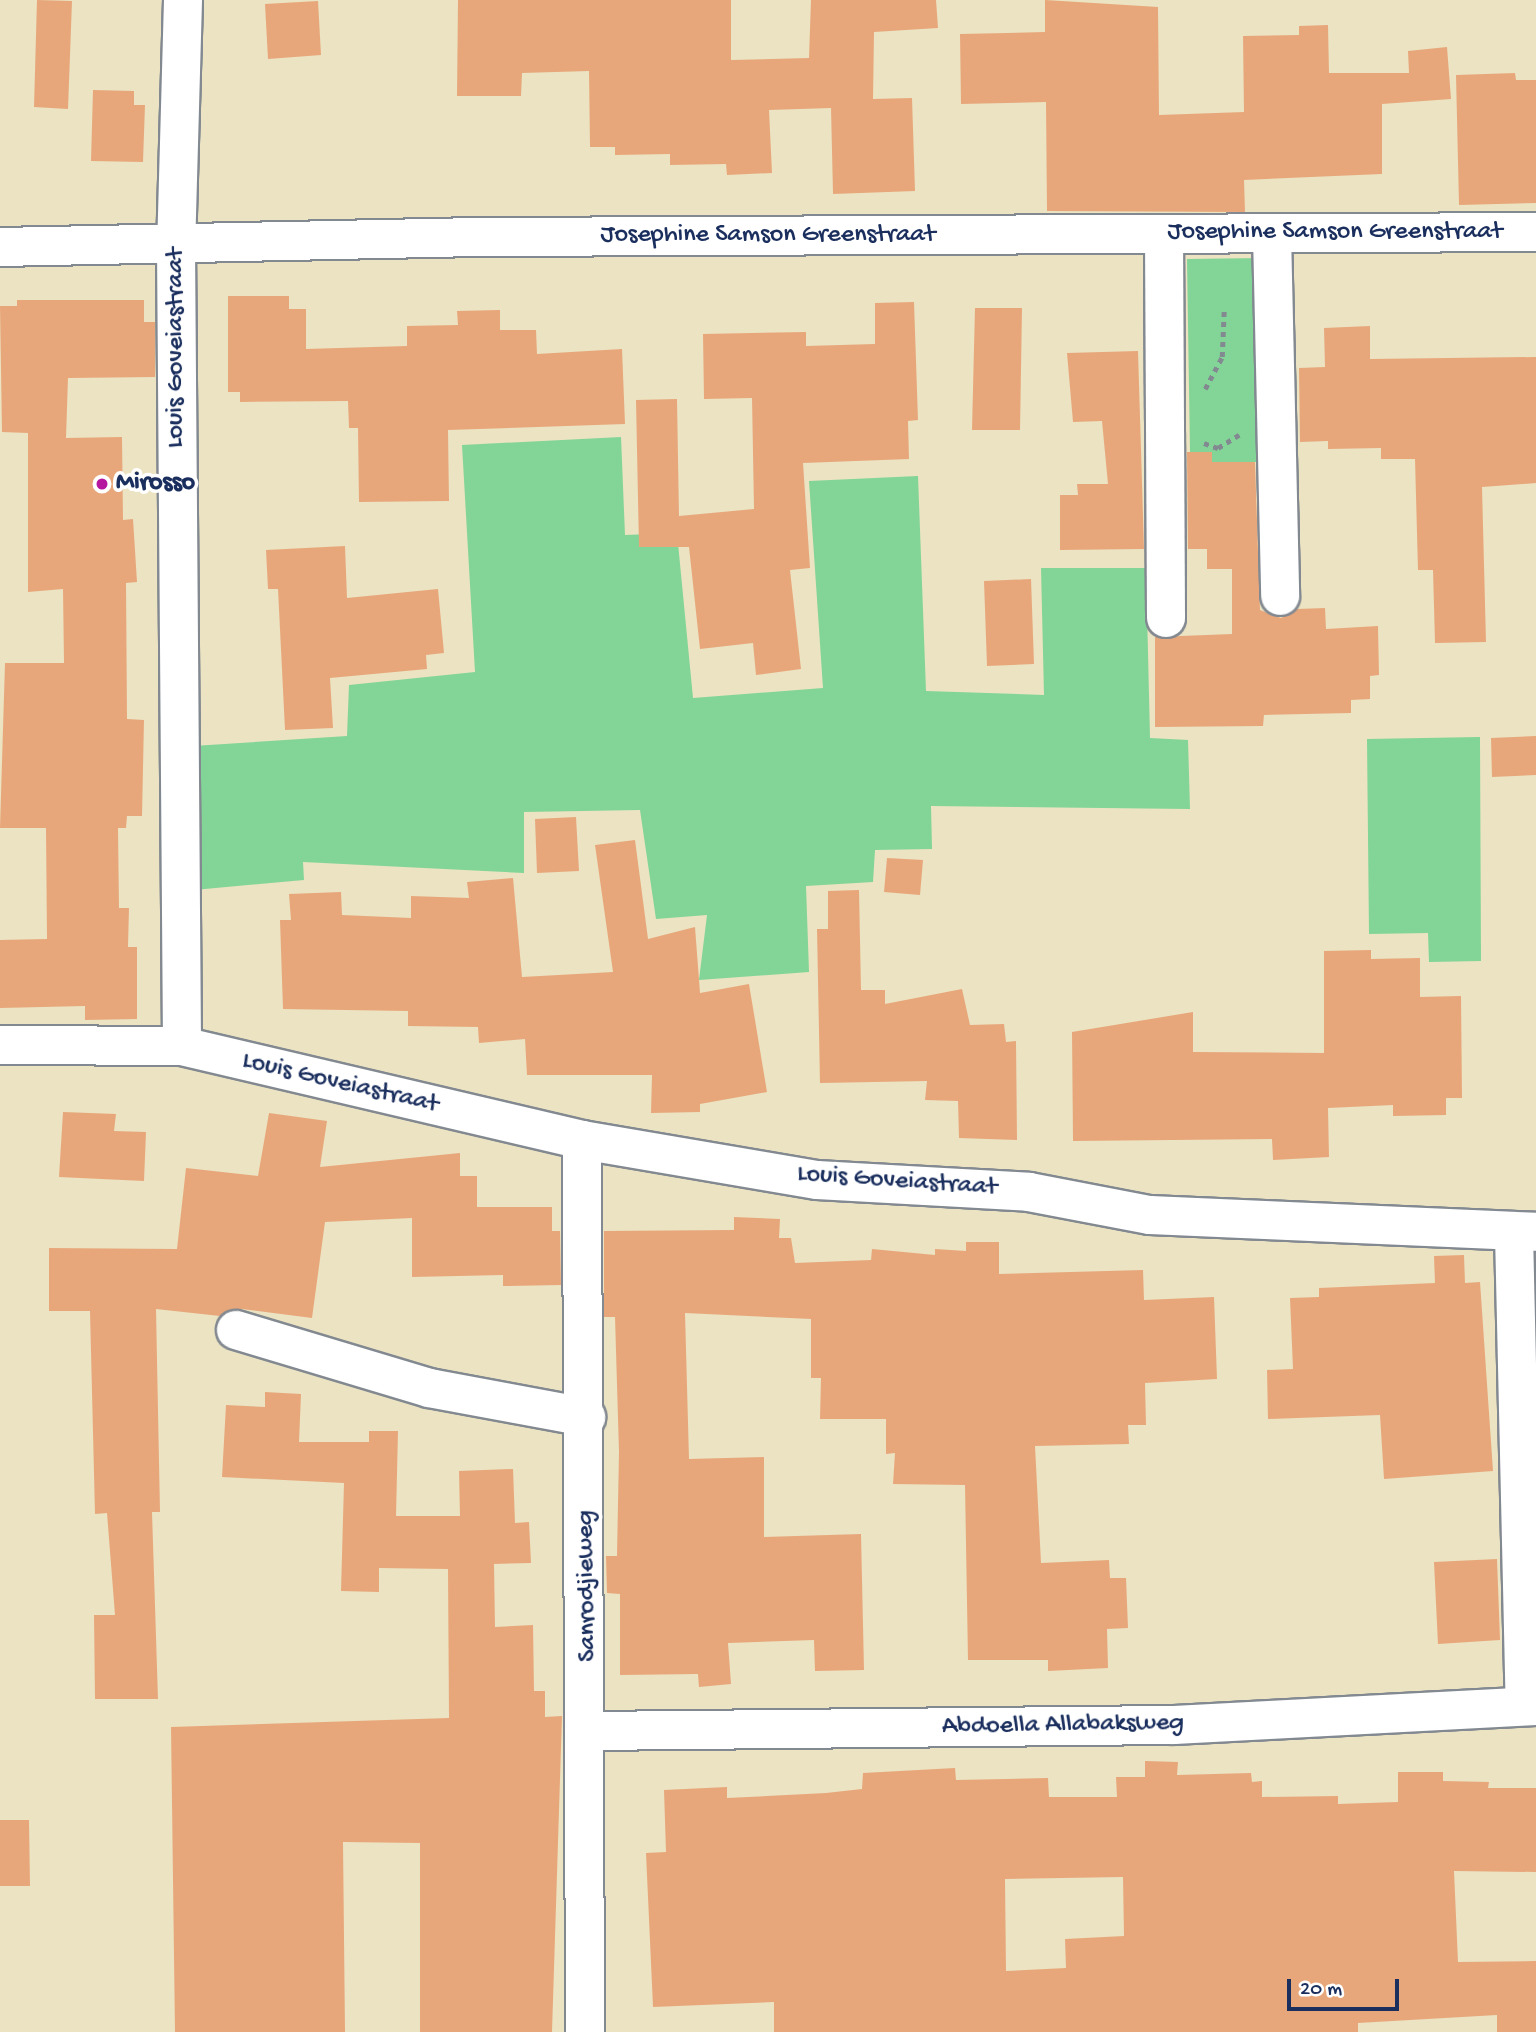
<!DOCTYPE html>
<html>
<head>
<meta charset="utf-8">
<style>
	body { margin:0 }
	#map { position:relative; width:1536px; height:2032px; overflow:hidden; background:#ebe3c2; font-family:"Gochi Hand",sans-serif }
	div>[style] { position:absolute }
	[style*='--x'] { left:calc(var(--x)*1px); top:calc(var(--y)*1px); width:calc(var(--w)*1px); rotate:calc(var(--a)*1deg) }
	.green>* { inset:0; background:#82d597 }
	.building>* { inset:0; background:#e8a77b }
	.path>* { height:4.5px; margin-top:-2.25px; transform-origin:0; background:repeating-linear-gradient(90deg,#838990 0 5px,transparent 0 10px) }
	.roads { filter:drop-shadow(2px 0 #838990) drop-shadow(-2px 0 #838990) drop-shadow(0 2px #838990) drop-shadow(0 -2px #838990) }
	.minor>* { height:38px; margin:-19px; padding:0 19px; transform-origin:19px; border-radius:19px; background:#fff }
	.dots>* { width:19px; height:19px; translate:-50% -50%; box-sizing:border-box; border:4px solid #fff; border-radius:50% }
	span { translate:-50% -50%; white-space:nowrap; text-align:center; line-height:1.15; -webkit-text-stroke:7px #fff; paint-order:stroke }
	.street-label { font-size:26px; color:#1b2f5e }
	.poi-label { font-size:26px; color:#1b2f5e; font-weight:700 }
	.left { translate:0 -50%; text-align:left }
	.scale { position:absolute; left:1287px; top:1979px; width:112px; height:32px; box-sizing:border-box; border:4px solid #1b2f5e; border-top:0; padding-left:9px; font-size:21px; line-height:24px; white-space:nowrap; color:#1b2f5e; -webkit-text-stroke:5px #fff; paint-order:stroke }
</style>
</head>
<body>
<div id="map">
	<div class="green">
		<div style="clip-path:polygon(1262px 258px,1262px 462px,1221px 462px,1211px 469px,1211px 452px,1190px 452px,1187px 259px)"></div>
		<div style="clip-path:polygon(621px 437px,625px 535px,677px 533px,693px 698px,823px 688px,809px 481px,918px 476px,926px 691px,1044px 695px,1041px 568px,1146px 568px,1150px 738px,1188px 740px,1190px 809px,931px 806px,932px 849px,875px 850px,873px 882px,806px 886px,809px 972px,699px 980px,707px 915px,656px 919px,640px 810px,524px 812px,524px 873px,303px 862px,304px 880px,194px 890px,193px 746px,347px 736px,349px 685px,475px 672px,462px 445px)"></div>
		<div style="clip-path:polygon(1480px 737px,1481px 961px,1429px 962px,1428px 933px,1369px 934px,1367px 739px)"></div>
	</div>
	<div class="building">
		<div style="clip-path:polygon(37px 0,72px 1px,68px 109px,34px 107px)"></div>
		<div style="clip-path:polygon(458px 0,731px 0,731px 60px,809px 58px,811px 0,936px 0,938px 28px,874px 32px,873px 99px,912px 98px,915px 191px,833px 194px,831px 108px,769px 110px,772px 173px,727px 175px,726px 164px,670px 165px,670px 154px,615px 155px,615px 147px,590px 147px,589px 71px,522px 73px,521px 96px,457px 96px)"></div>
		<div style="clip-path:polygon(1045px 0,1158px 7px,1159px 115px,1244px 112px,1243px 36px,1299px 35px,1299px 26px,1328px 25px,1329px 73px,1409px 73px,1408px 51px,1447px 47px,1451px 99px,1382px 104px,1382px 174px,1244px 180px,1245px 212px,1047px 211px,1046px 102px,961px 104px,960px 34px,1045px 32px)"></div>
		<div style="clip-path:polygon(318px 1px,321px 55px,268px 59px,265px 4px)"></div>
		<div style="clip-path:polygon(1515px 73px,1516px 80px,1536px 80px,1536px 203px,1459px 205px,1456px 75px)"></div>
		<div style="clip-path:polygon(93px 90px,134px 91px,134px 105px,145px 105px,143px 162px,91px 161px)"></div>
		<div style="clip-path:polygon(228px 296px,289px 296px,289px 309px,306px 309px,306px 349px,407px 346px,407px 326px,458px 325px,457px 311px,500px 310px,500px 330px,536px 330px,537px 354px,622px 349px,625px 424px,448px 430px,449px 501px,359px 502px,358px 428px,349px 428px,348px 401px,240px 402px,240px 392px,228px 392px)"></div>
		<div style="clip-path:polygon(17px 300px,144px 300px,144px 322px,155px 322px,155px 377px,68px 378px,66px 438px,122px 437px,123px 520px,133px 519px,137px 582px,126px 583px,127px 719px,144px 720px,142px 816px,127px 816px,126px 828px,118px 828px,119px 908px,129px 908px,128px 947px,137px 947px,137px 1019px,85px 1020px,85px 1006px,0 1008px,0 940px,47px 939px,46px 828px,0 828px,5px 663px,64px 663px,63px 589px,28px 592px,28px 433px,2px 432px,0 306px,17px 306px)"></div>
		<div style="clip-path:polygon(914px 302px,918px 420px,908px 421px,909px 459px,803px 463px,810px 568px,790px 570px,801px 669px,756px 675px,753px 643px,700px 649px,689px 547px,639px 547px,636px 400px,677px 399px,679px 516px,754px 509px,752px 398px,704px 399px,703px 334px,806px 332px,806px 346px,875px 344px,875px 303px)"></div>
		<div style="clip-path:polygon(975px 308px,1022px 308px,1020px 430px,972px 430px)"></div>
		<div style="clip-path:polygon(1370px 326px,1370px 359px,1536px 357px,1536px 483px,1482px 487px,1486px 642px,1435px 643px,1433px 570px,1418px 570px,1415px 459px,1381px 459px,1381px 448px,1328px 449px,1328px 441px,1300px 442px,1299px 368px,1325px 367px,1324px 328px)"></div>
		<div style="clip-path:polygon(1138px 351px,1144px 549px,1060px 550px,1060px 495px,1078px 495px,1077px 484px,1108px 484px,1102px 421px,1073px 422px,1067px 353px)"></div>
		<div style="clip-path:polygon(1187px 452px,1212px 452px,1212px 462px,1255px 462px,1260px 610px,1281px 618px,1297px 609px,1325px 608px,1326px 629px,1378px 626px,1379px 675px,1370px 676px,1370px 699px,1351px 700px,1351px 713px,1264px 715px,1263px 726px,1155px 727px,1155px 637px,1232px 634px,1232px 569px,1207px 569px,1207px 549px,1188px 549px)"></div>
		<div style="clip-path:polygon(345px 546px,347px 598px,438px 589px,444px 653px,426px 655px,427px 669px,330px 678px,333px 728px,285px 730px,278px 589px,268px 589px,266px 550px)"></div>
		<div style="clip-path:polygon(1031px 579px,1034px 664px,987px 666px,984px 581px)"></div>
		<div style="clip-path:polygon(1536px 736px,1536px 775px,1492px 777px,1491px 738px)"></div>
		<div style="clip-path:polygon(576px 817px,579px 871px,537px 873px,535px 819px)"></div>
		<div style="clip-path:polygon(635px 840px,648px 939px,695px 927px,700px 993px,749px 984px,767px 1092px,700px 1104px,700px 1112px,651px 1113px,652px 1075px,527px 1075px,525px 1039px,479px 1043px,478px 1027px,408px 1026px,408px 1011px,283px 1009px,280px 920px,291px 920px,289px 894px,341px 892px,342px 915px,411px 918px,411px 896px,469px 898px,467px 882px,513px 878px,522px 977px,613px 972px,595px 845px)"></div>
		<div style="clip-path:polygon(887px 858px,923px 860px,920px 895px,884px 892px)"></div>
		<div style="clip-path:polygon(859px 890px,861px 990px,885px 990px,885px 1004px,962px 989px,970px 1025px,1004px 1024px,1006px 1042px,1016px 1041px,1017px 1140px,959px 1138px,958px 1101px,925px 1100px,927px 1081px,820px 1083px,817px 929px,828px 929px,828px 891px)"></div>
		<div style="clip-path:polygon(1371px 950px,1371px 959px,1420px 958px,1420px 997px,1461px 996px,1462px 1098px,1446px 1098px,1446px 1115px,1393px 1116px,1393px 1105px,1328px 1108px,1329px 1157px,1273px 1160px,1272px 1139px,1073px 1141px,1072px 1032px,1193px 1012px,1193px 1052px,1324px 1053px,1324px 951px)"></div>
		<div style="clip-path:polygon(63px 1112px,116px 1114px,114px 1131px,146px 1132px,144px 1181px,59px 1177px)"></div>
		<div style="clip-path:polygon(269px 1113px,327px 1121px,320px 1167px,460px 1153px,460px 1176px,477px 1176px,477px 1207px,552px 1207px,552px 1231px,560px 1231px,561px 1285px,503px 1286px,503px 1275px,412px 1277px,412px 1218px,325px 1222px,312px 1318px,242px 1309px,220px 1316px,156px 1309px,160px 1512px,152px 1512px,158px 1699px,95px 1699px,94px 1615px,115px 1615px,107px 1513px,95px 1514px,90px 1311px,49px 1311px,49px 1248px,177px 1249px,186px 1168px,258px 1176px)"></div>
		<div style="clip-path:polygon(734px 1217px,780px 1219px,779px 1238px,791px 1238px,795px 1263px,871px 1260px,872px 1249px,935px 1255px,935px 1249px,966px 1251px,966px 1242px,999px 1242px,999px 1274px,1143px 1270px,1144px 1300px,1214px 1297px,1217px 1379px,1145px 1383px,1146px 1425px,1128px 1425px,1129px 1444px,1035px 1446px,1041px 1563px,1109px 1560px,1110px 1578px,1126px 1578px,1128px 1628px,1107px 1629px,1108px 1668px,1048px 1671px,1048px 1660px,968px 1660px,965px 1485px,893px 1484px,895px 1453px,886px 1454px,886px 1419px,820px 1419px,821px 1378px,811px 1378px,811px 1319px,685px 1313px,689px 1459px,764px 1457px,764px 1537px,861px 1534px,864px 1670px,815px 1671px,814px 1640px,728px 1643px,731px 1684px,699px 1687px,698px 1674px,620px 1675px,620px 1594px,607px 1593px,606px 1556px,617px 1556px,619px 1452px,615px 1317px,604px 1317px,604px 1231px,734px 1230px)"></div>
		<div style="clip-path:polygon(1464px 1255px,1465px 1283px,1480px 1282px,1493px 1471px,1384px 1479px,1380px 1415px,1268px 1419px,1267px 1370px,1293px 1369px,1290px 1298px,1319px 1297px,1319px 1288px,1435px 1283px,1434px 1256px)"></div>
		<div style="clip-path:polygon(265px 1392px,301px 1394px,299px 1442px,369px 1442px,369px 1431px,398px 1431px,396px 1516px,460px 1516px,459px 1471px,513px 1469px,515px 1523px,529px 1522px,531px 1563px,494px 1564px,495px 1627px,533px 1625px,534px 1691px,545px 1691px,545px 1717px,562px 1716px,552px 2032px,420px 2032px,420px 1843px,343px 1842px,345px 2032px,175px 2032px,171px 1727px,449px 1718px,448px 1569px,379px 1568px,379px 1592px,341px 1591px,344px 1483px,222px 1477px,226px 1405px,265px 1407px)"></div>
		<div style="clip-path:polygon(1497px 1559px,1500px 1640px,1438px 1644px,1434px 1562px)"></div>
		<div style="clip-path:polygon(evenodd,1145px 1761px,1178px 1762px,1177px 1775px,1251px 1773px,1252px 1782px,1262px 1781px,1262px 1797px,1338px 1796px,1338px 1804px,1398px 1802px,1398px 1772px,1443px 1772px,1443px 1781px,1489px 1782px,1488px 1788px,1536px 1788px,1536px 1872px,1454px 1871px,1458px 1962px,1536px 1961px,1536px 2032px,1497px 2032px,1497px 2015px,1358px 2023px,1358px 2032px,774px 2032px,774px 2002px,653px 2007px,646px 1853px,666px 1852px,664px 1790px,727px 1787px,727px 1798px,826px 1793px,862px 1789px,863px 1773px,955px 1768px,956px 1780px,1048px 1778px,1049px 1797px,1117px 1797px,1116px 1777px,1145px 1777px,1145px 1761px,1123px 1877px,1124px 1936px,1065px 1939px,1066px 1968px,1006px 1971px,1005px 1879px,1123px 1877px)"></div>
		<div style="clip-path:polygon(0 1820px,29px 1820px,30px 1886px,0 1886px)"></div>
	</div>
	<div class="path">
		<div style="--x:1205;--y:389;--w:36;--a:-62"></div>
		<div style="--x:1222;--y:357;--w:47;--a:-87.6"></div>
		<div style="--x:1204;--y:443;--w:15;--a:20"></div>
		<div style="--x:1218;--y:448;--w:25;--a:-32"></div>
	</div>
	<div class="roads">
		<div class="minor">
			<div style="--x:183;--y:0;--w:245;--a:91.6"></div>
			<div style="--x:176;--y:245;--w:801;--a:89.57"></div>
			<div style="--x:182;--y:1046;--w:411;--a:13.2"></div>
			<div style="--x:582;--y:1140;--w:238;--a:9.7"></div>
			<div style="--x:817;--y:1180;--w:212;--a:3.2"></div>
			<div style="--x:1029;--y:1192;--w:123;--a:10.8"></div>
			<div style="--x:1150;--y:1215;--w:386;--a:2.5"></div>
			<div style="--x:1164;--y:234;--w:384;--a:89.7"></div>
			<div style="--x:1272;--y:234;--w:362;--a:88.7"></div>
			<div style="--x:0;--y:247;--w:488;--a:-1.2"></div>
			<div style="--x:488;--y:237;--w:1048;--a:-0.27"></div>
			<div style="--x:0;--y:1045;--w:182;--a:0.3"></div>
			<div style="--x:582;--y:1140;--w:892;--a:89.81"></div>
			<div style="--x:1514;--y:1233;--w:473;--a:88.7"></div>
			<div style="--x:236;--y:1330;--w:202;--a:16.7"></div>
			<div style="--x:429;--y:1388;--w:160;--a:10.5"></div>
			<div style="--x:589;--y:1731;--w:585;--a:-0.59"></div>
			<div style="--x:1174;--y:1725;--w:362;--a:-3"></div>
		</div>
	</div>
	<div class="dots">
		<div style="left:102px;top:484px;background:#b5179e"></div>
	</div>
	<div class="street-label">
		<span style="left:1335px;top:233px">Josephine Samson Greenstraat</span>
		<span style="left:768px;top:236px">Josephine Samson Greenstraat</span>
		<span style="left:177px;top:348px;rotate:-90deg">Louis Goveiastraat</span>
		<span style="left:340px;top:1084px;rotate:13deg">Louis Goveiastraat</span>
		<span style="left:897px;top:1182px;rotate:4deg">Louis Goveiastraat</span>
		<span style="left:588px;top:1586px;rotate:-91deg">Sanrodjieweg</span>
		<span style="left:1063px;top:1726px;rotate:-1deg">Abdoella Allabaksweg</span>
	</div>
	<div class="poi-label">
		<span class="left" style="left:116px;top:484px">Mirosso</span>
	</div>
	<div class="scale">20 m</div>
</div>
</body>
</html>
